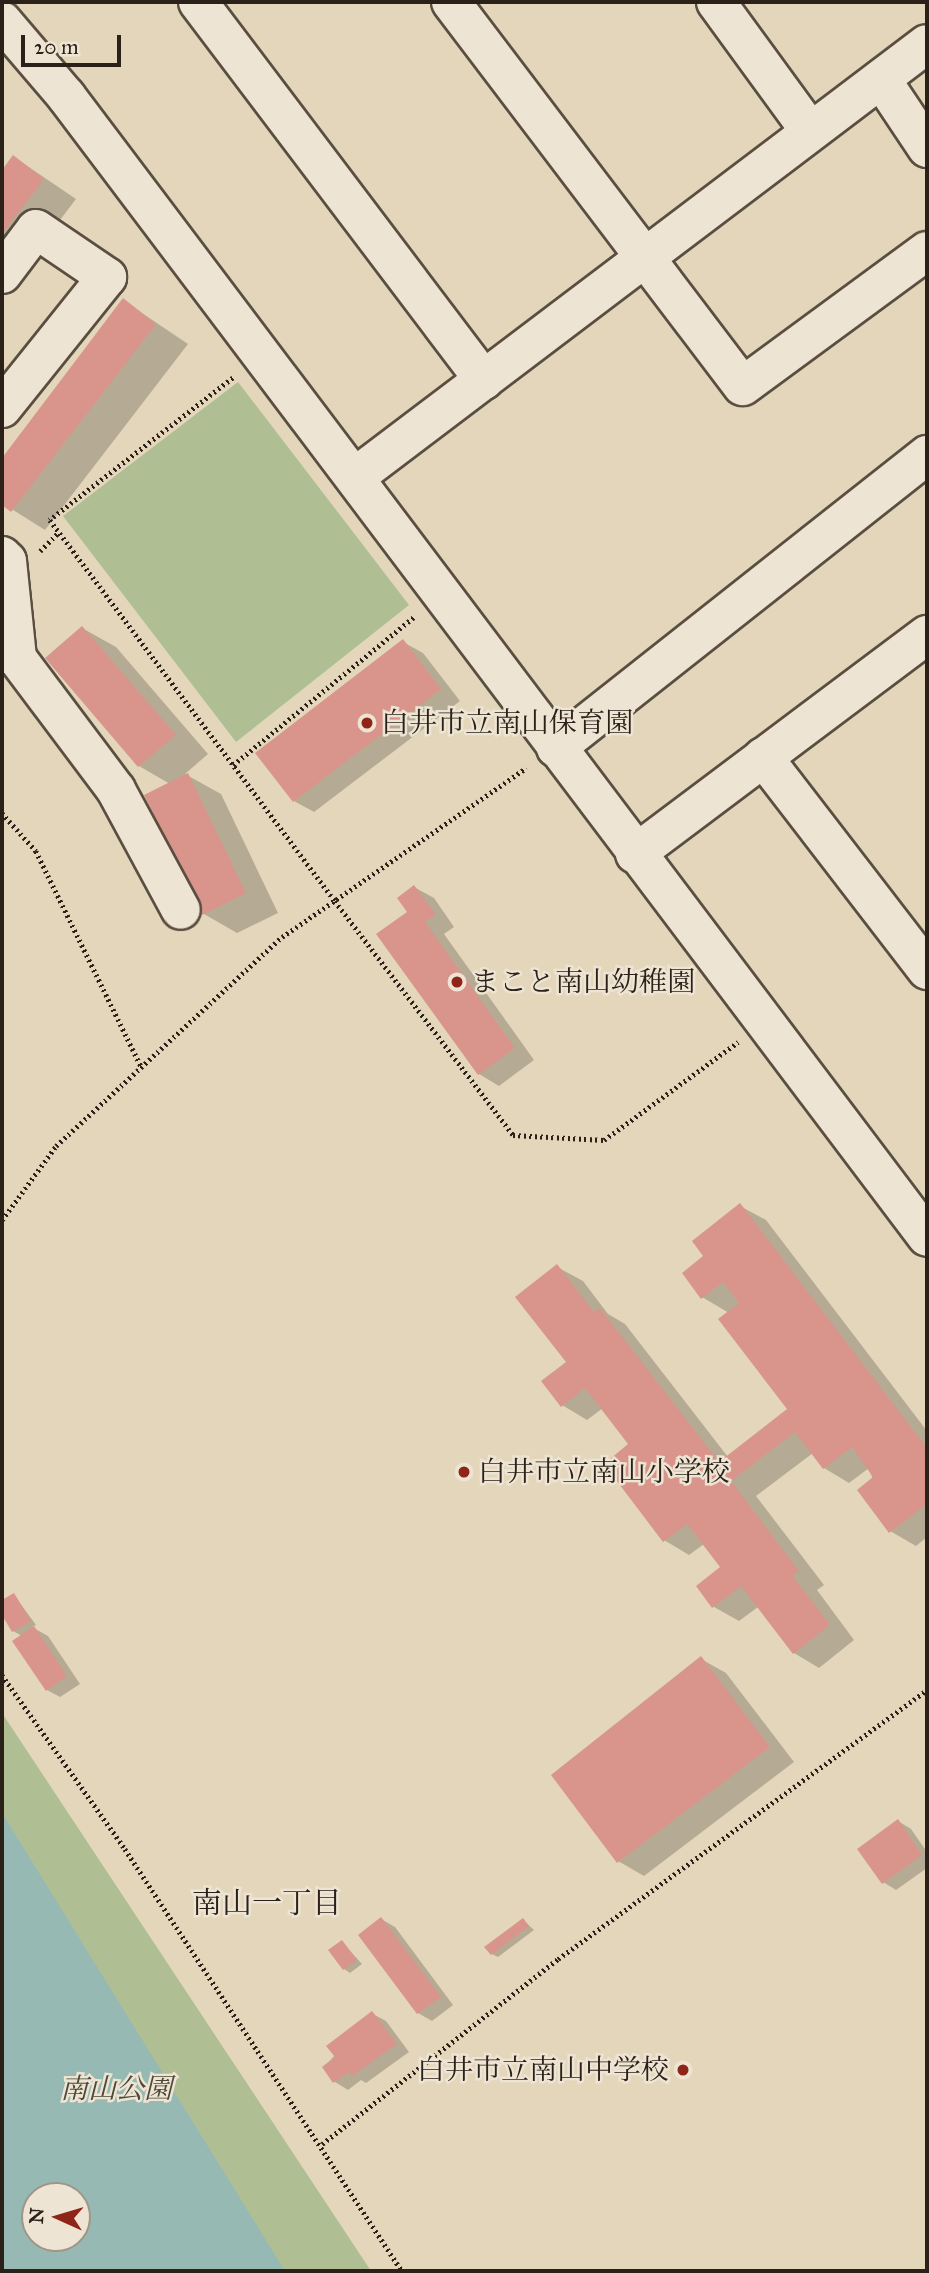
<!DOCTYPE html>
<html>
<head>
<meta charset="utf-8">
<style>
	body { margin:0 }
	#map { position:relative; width:929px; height:2273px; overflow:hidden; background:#e3d6bb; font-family:"IM FELL Great Primer","Noto Serif JP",serif }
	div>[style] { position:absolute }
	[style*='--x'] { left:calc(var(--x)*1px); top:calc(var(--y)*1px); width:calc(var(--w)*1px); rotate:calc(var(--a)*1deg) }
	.green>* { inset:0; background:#afbf93 }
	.water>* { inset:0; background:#96b9b4 }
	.shadow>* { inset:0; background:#0003 }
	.building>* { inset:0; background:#d9958b }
	.path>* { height:4.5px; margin-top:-2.25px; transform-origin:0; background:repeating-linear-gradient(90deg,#2c2118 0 2px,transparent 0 5.5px) }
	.roads { filter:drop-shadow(2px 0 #5a4e41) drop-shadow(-2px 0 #5a4e41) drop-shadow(0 2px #5a4e41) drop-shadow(0 -2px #5a4e41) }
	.minor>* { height:38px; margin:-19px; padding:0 19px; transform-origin:19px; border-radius:19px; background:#ede4d3 }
	.dots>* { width:19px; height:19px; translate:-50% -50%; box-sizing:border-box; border:4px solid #ede4d3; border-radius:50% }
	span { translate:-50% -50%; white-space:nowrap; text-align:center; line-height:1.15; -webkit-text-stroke:5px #ede4d3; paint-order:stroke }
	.poi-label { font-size:28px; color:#2c2118 }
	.left { translate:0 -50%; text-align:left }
	.right { translate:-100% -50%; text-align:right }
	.park-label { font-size:28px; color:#4d4837; font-style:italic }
	.neighbourhood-label { font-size:30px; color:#2c2118 }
	.frame { position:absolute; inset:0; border:4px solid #2c2118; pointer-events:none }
	.north { position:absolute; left:21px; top:2182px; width:70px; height:70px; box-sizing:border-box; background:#ede4d3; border:2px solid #a09688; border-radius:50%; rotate:274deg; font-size:19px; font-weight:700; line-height:28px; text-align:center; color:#2c2118 }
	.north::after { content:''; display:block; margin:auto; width:24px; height:32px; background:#8f2418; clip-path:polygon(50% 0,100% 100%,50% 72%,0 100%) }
	.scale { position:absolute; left:21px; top:35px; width:100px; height:32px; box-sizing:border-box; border:4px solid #2c2118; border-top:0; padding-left:9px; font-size:21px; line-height:24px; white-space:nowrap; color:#2c2118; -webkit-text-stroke:5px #ede4d3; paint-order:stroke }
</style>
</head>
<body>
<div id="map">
	<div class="green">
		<div style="clip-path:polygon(238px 382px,409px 605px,236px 742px,63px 516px)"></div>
		<div style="clip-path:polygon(evenodd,2px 1713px,371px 2271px,2px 2271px,2px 1713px,35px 2196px,77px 2196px,77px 2238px,35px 2238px,35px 2196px)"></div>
	</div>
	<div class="water">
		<div style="clip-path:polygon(evenodd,2px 1813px,285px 2271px,2px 2271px,2px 1813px,35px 2196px,77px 2196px,77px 2238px,35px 2238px,35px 2196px)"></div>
	</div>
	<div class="shadow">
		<div style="clip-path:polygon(14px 157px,76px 199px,2px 296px,2px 173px)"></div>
		<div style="clip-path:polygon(124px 301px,188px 344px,45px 530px,2px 503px,2px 460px)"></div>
		<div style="clip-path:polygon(82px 628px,116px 647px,208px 754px,185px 774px,221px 794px,278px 913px,237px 933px,204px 914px,170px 784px,139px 766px)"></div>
		<div style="clip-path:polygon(403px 642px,423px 653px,460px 701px,314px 812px,294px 801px)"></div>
		<div style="clip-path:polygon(414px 887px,434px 898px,454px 927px,444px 934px,534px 1060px,499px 1086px,479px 1074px,409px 912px)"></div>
		<div style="clip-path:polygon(740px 1206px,766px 1220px,927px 1431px,927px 1537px,916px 1546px,890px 1531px,869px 1468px,849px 1483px,824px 1468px,813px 1453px,756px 1496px,824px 1585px,817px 1590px,854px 1640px,819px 1668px,794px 1653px,758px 1607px,739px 1621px,714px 1607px,698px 1586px,722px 1568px,704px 1544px,689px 1555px,664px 1540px,631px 1445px,603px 1408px,587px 1420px,562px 1405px,568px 1362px,557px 1267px,583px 1281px,608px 1314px,625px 1324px,728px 1457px,790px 1410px,729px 1313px,702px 1297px,705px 1257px)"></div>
		<div style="clip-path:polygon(14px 1595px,36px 1625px,32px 1627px,48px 1636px,80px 1684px,60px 1697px,47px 1690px,22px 1636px,13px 1631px,2px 1612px,2px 1602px)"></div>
		<div style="clip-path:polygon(701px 1659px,726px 1673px,794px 1762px,644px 1876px,618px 1861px)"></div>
		<div style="clip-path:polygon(898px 1821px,911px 1829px,927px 1852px,927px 1868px,896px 1890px,883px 1882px)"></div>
		<div style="clip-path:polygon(381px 1919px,395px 1927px,453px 2005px,432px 2021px,418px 2013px)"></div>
		<div style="clip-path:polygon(523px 1920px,534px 1930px,498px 1957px,492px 1954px)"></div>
		<div style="clip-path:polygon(342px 1942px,362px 1964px,350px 1973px,344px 1969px)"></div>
		<div style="clip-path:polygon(373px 2014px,386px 2021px,409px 2052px,366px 2083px,361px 2080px,348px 2090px,335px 2082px,324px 2067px)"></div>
	</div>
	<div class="building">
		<div style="clip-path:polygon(13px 155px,44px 179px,2px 234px,2px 170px)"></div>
		<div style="clip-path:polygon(123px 298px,156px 324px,11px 512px,2px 505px,2px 458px)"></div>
		<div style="clip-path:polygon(82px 626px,176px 735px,138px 767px,45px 658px)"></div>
		<div style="clip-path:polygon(403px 639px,441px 689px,293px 802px,255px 753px)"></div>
		<div style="clip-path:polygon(188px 773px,246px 893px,202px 915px,144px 795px)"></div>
		<div style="clip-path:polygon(414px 885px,436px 915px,425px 922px,515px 1048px,478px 1075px,376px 934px,407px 912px,397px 898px)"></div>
		<div style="clip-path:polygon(740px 1203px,927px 1448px,927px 1504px,889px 1533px,857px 1490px,873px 1477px,852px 1447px,823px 1469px,795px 1432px,731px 1481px,799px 1571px,792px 1575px,830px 1625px,793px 1654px,741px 1586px,712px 1608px,696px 1586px,720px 1567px,687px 1524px,663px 1542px,604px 1464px,628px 1444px,585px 1388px,561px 1407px,541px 1381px,566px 1362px,515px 1297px,557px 1264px,594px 1312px,600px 1308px,719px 1462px,787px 1409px,718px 1319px,739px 1303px,723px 1282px,701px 1299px,682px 1273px,703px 1256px,692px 1241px)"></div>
		<div style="clip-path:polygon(14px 1593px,31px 1621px,12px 1632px,2px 1615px,2px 1600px)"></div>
		<div style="clip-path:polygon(34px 1626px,67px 1676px,46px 1691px,12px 1641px)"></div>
		<div style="clip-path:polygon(701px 1656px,770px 1747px,617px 1863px,551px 1775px)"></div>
		<div style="clip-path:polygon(898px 1819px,922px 1855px,882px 1884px,857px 1849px)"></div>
		<div style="clip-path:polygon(381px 1917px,441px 1997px,417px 2014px,358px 1935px)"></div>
		<div style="clip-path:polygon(523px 1918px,529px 1926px,491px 1955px,484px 1947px)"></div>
		<div style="clip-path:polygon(342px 1940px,357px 1960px,343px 1970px,328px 1950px)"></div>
		<div style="clip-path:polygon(372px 2011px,397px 2044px,352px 2076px,349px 2072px,333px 2083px,322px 2067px,335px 2057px,326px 2046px)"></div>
	</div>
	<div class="path">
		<div style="--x:233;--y:378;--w:232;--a:142.2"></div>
		<div style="--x:50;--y:520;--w:476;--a:53.2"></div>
		<div style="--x:335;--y:901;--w:294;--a:52.7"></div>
		<div style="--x:513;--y:1135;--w:91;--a:3.1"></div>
		<div style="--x:604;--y:1140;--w:166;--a:-36.2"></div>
		<div style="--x:40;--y:551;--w:27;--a:-45"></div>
		<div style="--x:233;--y:765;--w:234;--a:-39.3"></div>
		<div style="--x:2;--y:813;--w:51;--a:48.2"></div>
		<div style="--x:36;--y:851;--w:239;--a:64"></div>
		<div style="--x:2;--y:1220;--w:92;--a:-53.9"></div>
		<div style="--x:56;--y:1146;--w:308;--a:-42.8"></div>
		<div style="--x:282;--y:937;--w:297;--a:-34.7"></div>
		<div style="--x:2;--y:1675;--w:213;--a:54.7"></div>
		<div style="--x:125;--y:1849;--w:505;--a:56.72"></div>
		<div style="--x:322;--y:2144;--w:300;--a:-38.1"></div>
		<div style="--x:558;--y:1959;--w:457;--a:-36.1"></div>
	</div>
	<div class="roads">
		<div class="minor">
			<div style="--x:198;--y:2;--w:474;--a:52.9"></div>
			<div style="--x:451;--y:2;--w:482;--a:52.8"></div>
			<div style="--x:743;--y:386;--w:228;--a:-36.3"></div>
			<div style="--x:716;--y:2;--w:160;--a:53.9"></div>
			<div style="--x:2;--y:21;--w:99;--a:49.5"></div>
			<div style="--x:66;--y:96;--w:1429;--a:52.96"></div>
			<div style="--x:881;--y:79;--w:83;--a:56.3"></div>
			<div style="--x:2;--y:274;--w:56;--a:-52.9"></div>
			<div style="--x:36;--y:229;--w:86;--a:34.1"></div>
			<div style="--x:107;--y:277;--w:168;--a:128.7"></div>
			<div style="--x:355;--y:477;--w:717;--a:-37.13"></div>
			<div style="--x:2;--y:556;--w:7;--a:45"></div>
			<div style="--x:7;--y:561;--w:98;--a:84.1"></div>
			<div style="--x:17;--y:658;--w:165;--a:53.1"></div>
			<div style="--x:116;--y:790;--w:136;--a:61.6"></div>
			<div style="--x:556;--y:748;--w:473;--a:-38.3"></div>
			<div style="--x:763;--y:757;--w:269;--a:52.4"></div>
			<div style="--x:635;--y:854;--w:365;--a:-36.9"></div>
		</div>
	</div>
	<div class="dots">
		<div style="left:367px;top:723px;background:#8f2418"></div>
		<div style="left:457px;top:982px;background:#8f2418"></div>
		<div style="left:464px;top:1472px;background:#8f2418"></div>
		<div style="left:683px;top:2070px;background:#8f2418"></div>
	</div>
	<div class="poi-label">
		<span class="left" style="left:381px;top:723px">白井市立南山保育園</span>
		<span class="left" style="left:471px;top:982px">まこと南山幼稚園</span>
		<span class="left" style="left:478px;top:1472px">白井市立南山小学校</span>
		<span class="right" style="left:669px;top:2070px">白井市立南山中学校</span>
	</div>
	<div class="park-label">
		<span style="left:116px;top:2089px">南山公園</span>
	</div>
	<div class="neighbourhood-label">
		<span style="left:267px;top:1903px">南山一丁目</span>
	</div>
	<div class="frame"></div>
	<div class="north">N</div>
	<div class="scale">20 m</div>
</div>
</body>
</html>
